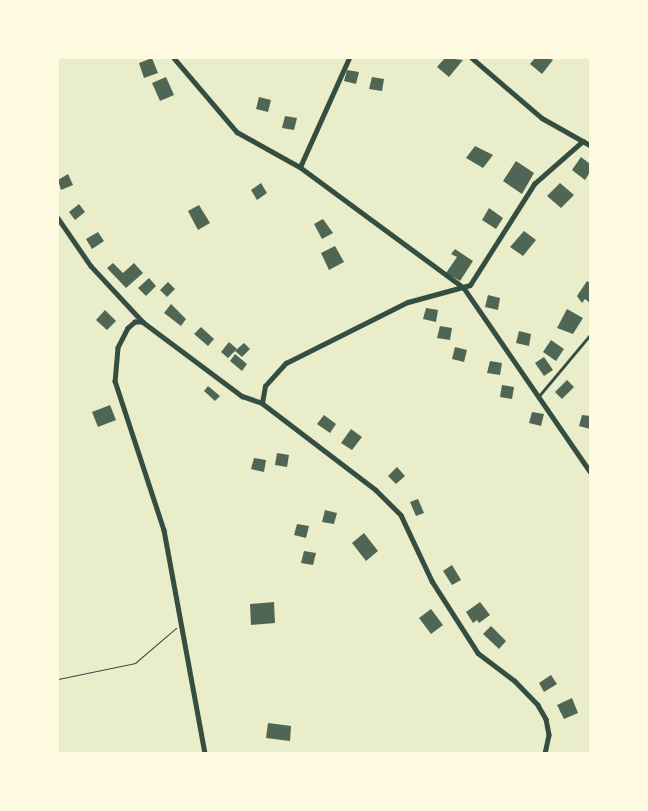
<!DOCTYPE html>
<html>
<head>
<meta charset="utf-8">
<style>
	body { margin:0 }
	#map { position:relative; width:648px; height:811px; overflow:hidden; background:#e9edc9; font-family:"Noto Sans",sans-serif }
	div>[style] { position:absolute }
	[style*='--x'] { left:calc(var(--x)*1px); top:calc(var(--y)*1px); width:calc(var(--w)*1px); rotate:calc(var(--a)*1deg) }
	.building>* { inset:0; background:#4f6655 }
	.path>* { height:1px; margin:-0.5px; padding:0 0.5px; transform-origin:0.5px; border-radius:0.5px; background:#344e41 }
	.service>* { height:2.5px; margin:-1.25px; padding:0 1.25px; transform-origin:1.25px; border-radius:1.25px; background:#344e41 }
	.minor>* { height:4.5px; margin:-2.25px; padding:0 2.25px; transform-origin:2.25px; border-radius:2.25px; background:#344e41 }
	span { translate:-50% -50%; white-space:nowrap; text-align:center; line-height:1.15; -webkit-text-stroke:5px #fefae0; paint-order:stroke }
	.frame { position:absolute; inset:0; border:59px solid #fefae0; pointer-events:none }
</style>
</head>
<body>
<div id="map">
	<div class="building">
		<div style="clip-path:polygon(152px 58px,158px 73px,144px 78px,139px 63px)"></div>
		<div style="clip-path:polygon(445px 58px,463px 60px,449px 77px,437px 67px)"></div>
		<div style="clip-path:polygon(535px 58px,549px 58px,553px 60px,542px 74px,530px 64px)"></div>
		<div style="clip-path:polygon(347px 70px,359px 72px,356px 84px,344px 81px)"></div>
		<div style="clip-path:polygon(166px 77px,174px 95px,160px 101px,152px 83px)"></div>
		<div style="clip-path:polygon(372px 77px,384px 79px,382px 91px,369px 89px)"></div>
		<div style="clip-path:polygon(259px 97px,271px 100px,268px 112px,256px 109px)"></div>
		<div style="clip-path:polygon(285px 116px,297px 118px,294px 130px,282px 128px)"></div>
		<div style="clip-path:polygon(475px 146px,493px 155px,483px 168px,466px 158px)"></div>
		<div style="clip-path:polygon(581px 157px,590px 164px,590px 172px,585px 180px,572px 170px)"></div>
		<div style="clip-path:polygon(516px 161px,534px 173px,522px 194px,503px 181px)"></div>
		<div style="clip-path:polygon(68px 174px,73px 185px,61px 190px,58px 180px)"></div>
		<div style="clip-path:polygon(261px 183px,267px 193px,257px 200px,251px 190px)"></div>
		<div style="clip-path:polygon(560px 183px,574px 195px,561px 208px,547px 196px)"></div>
		<div style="clip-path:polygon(79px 204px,85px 212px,75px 220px,69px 212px)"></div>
		<div style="clip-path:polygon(199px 205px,210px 223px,198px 230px,188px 211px)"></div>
		<div style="clip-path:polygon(489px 208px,503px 218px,496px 229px,482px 220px)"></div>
		<div style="clip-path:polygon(323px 219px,333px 233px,322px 239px,314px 224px)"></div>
		<div style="clip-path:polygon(524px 231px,536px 240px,523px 256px,510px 247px)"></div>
		<div style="clip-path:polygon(98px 232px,104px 241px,92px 249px,86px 239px)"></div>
		<div style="clip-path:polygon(335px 246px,344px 262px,329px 270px,321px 253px)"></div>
		<div style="clip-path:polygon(455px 249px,473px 261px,460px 281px,446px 273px,457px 257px,451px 254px)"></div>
		<div style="clip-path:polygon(113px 263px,123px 273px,134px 263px,143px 273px,126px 288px,107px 268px)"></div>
		<div style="clip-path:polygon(149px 278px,156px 286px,146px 296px,138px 288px)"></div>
		<div style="clip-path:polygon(587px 281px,590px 283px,590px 303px,585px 299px,582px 303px,577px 296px)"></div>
		<div style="clip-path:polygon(168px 282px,175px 289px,167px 297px,160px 290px)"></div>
		<div style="clip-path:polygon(488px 295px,500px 298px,498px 310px,485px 307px)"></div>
		<div style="clip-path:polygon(171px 304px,186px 319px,181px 326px,164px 313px)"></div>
		<div style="clip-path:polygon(426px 308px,438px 310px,436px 322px,423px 319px)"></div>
		<div style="clip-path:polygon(567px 309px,583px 318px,573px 334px,557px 328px)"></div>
		<div style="clip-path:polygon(105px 310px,116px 321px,107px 330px,96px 320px)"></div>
		<div style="clip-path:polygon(440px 326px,452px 328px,450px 340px,437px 338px)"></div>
		<div style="clip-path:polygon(201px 327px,214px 339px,208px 346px,194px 334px)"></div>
		<div style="clip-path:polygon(519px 331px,531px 334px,529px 346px,516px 343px)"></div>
		<div style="clip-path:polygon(551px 340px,564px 349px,556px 361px,543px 352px)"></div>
		<div style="clip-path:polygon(229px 342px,237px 349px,228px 358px,221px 352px)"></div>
		<div style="clip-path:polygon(244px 343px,250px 349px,242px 357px,235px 351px)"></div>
		<div style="clip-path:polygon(455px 347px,467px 350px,464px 362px,452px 359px)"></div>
		<div style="clip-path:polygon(235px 354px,247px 364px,242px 371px,230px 361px)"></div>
		<div style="clip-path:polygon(544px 357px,553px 370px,544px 376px,535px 363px)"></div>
		<div style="clip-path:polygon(490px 361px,502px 363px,500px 375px,487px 373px)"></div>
		<div style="clip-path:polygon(567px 380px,574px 387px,562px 399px,555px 392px)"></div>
		<div style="clip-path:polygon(502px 385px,514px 387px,512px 399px,500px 397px)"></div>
		<div style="clip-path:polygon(208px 386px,220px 396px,215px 401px,204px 391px)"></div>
		<div style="clip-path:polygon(110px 405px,116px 420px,98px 427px,92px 412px)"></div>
		<div style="clip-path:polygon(532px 412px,544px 414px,541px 426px,529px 423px)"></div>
		<div style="clip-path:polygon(324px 415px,336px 424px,330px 433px,317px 424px)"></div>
		<div style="clip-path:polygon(582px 415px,590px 416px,590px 429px,579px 426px)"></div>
		<div style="clip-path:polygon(351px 429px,362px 437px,352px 450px,341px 443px)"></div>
		<div style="clip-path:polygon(277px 453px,289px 455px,287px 467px,275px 465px)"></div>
		<div style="clip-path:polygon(254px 458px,266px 460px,264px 472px,251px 469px)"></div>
		<div style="clip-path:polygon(397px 467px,405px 476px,396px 484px,388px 476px)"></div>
		<div style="clip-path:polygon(418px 499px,424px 513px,416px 516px,410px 502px)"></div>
		<div style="clip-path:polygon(325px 510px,337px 513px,334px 524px,322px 522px)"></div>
		<div style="clip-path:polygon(297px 524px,309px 526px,306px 538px,294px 535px)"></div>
		<div style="clip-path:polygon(364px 533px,378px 551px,366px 561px,352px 543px)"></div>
		<div style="clip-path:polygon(304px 551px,316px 553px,313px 565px,301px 563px)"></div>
		<div style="clip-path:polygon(452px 565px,461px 580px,452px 585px,443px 571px)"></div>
		<div style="clip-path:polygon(274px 602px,275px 623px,251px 625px,250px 604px)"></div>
		<div style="clip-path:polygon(480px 602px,490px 615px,479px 623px,477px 620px,473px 623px,466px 612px)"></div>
		<div style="clip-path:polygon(431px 609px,443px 625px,431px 634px,419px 618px)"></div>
		<div style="clip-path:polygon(491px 626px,506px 641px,499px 649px,483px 634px)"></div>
		<div style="clip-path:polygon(551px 675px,557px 684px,544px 692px,539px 683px)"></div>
		<div style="clip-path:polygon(572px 698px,578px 713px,564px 719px,557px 705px)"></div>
		<div style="clip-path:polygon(268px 723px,291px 726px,290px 741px,266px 738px)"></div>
	</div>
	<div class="path">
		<div style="--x:58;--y:679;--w:79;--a:-11.7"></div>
		<div style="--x:135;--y:663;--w:54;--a:-40.5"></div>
	</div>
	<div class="service">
		<div style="--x:539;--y:396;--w:80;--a:-50.1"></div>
	</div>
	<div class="minor">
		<div style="--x:174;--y:58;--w:97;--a:49.6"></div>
		<div style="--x:237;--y:132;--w:72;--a:29.1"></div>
		<div style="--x:300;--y:167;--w:204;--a:36.4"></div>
		<div style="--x:464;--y:288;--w:222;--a:55.5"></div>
		<div style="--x:472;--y:58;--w:92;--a:40.6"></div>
		<div style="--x:542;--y:118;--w:55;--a:29.4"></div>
		<div style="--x:300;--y:167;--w:120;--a:-65.8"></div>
		<div style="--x:58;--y:218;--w:58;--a:55.5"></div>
		<div style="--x:91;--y:266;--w:76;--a:47.1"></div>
		<div style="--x:143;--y:322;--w:124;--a:36.8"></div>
		<div style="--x:242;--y:396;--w:21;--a:19"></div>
		<div style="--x:262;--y:403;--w:143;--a:37.3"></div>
		<div style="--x:376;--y:490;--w:35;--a:45"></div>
		<div style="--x:401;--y:515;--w:73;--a:64.8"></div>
		<div style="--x:432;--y:581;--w:85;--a:57.4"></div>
		<div style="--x:478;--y:653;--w:46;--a:37.1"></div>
		<div style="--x:515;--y:681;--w:33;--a:46"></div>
		<div style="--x:538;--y:705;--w:16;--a:60"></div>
		<div style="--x:546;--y:719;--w:16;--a:79"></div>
		<div style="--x:549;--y:735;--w:19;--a:102"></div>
		<div style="--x:143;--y:322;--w:8;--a:180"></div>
		<div style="--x:135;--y:322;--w:9;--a:139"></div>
		<div style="--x:128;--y:328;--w:22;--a:117"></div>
		<div style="--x:118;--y:348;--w:33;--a:95"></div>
		<div style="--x:115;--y:381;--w:157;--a:71.8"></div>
		<div style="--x:164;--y:530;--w:228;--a:79.6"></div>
		<div style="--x:262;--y:403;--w:17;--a:-80"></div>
		<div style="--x:265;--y:386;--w:31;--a:-48"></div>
		<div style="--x:286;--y:363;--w:136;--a:-26.6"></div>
		<div style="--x:408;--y:302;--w:64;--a:-15.3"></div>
		<div style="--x:470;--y:285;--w:120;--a:-57.6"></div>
		<div style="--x:534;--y:184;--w:65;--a:-41.3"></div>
	</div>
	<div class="frame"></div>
</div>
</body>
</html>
